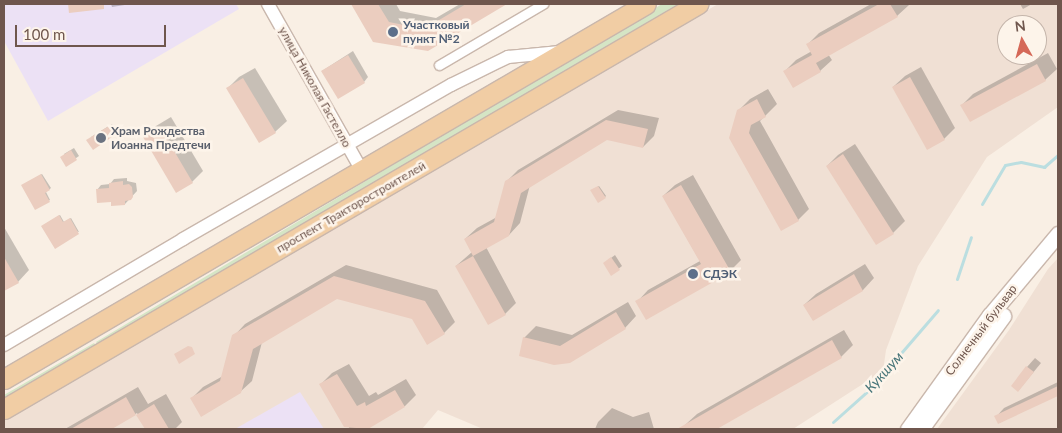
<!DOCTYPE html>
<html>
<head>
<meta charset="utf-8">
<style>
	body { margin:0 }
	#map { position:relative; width:1062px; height:433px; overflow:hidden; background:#f9efe4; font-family:Lato,sans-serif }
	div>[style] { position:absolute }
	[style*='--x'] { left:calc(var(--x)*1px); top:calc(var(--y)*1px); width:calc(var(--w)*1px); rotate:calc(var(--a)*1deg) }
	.residential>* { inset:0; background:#f0e0d4 }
	.education>* { inset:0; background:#ece1f5 }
	.green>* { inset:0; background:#d5e5c5 }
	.shadow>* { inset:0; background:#0003 }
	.stream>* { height:3px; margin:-1.5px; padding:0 1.5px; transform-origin:1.5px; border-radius:1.5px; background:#bbdee0 }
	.building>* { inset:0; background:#ebcdbf }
	.roads { filter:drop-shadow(1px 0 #c9b7ac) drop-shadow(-1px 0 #c9b7ac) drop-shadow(0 1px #c9b7ac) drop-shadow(0 -1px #c9b7ac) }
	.pedestrian>* { height:9px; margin:-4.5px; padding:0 4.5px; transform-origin:4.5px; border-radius:4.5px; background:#fff }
	.minor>* { height:12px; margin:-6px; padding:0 6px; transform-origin:6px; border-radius:6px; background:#fff }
	.tertiary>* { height:15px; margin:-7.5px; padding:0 7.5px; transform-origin:7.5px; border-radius:7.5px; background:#fff }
	.primary>* { height:19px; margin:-9.5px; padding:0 9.5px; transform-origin:9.5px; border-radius:9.5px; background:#f1cda4 }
	.dots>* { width:14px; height:14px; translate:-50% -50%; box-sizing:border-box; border:2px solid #fdf4ea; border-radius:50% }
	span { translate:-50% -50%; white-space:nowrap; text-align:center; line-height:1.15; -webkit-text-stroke:5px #fdf4ea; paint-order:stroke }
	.service-label { font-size:12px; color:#4e5e75; font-weight:700 }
	.left { translate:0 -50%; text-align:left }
	.street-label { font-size:12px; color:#6f564d }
	.worship-label { font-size:12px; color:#5b616d; font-weight:700 }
	.water-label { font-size:14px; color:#477579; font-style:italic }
	.frame { position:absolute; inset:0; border:5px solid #6f564d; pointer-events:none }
	.north { position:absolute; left:997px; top:15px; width:50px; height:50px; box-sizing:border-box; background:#fdf4ea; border:1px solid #c4b5ab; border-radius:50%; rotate:353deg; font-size:14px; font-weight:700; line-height:20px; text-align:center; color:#6f564d }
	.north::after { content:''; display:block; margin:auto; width:18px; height:22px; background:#d56857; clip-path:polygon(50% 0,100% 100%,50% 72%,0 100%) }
	.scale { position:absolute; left:15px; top:25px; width:151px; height:22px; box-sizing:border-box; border:2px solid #6f564d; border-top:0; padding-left:6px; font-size:15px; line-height:18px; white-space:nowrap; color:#6f564d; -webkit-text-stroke:4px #fdf4ea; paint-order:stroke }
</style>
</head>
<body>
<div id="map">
	<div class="residential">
		<div style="clip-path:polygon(evenodd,718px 4px,1058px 4px,1058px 107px,987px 157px,918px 266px,886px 350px,883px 371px,793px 429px,483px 429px,438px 410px,422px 429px,4px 429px,4px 420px,718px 4px,1007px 25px,1037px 25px,1037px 55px,1007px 55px,1007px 25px)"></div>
		<div style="clip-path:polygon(1058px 258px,1058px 429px,937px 429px,1009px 330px,1048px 269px)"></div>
	</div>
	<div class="education">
		<div style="clip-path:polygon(4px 4px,236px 4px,239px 9px,48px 121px,4px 41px)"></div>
		<div style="clip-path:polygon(300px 392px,324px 429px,235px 429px)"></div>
	</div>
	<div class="green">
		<div style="clip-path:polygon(662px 4px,678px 4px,99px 346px,96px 342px)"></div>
		<div style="clip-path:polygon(94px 343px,97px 347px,4px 401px,4px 395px)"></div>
	</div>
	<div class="shadow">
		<div style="clip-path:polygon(111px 4px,131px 4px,112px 7px)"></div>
		<div style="clip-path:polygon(353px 4px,396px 4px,400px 11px,436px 18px,460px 4px,505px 4px,428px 49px,374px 40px)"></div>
		<div style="clip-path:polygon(871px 4px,909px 5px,897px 16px,828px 54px,832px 60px,820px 71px,785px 71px,796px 60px,812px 51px,808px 44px,819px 33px)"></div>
		<div style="clip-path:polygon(1020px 4px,1032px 4px,1023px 9px)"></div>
		<div style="clip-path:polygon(353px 51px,368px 77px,364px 82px,322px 71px)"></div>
		<div style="clip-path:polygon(1048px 53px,1057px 69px,1045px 80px,962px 105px,973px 94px)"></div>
		<div style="clip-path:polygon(921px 67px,955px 128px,944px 139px,893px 87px,905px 76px)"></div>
		<div style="clip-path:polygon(255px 68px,287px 121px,275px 132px,228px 88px,239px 77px)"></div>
		<div style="clip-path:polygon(768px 89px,777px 104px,760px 121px,809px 209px,798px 220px,782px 229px,738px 111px,750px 99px)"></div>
		<div style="clip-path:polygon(618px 110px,659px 118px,654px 136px,643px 147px,607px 139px,530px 185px,520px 223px,509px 235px,486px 247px,516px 303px,505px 314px,456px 266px,472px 252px,465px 239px,477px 228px,497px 217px,506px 182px,518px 170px)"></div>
		<div style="clip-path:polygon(171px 117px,203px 171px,192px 182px,144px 137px,156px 126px)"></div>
		<div style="clip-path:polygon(112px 124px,117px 132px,115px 134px,91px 137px)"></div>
		<div style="clip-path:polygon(855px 144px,905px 221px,893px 233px,876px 243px,827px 166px,838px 155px)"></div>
		<div style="clip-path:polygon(74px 148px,79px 156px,66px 165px,64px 154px)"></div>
		<div style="clip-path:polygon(42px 174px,51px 188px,46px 192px,50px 200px,36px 208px,23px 185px)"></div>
		<div style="clip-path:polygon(693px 175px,741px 260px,730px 271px,637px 302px,648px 290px,700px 261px,663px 196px,675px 185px)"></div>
		<div style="clip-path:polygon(127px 178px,127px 181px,136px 183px,137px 191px,125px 204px,112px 201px,97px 190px,101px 185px,110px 184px,114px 179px)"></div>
		<div style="clip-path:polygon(599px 186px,606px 196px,605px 197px,592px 190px)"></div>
		<div style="clip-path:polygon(60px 215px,64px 222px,71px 218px,79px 232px,44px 225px)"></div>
		<div style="clip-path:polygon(4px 227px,29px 270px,18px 282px,4px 290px)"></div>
		<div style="clip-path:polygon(615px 255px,622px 266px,612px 274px,607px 261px)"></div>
		<div style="clip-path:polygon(865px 264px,874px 278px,863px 290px,813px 320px,804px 305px,816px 294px)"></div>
		<div style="clip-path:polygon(346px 265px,437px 290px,455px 322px,444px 333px,413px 318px,337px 297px,262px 342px,252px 381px,240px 392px,192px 398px,203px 387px,223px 376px,234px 336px,245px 324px)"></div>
		<div style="clip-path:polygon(628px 302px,636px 316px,625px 328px,569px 362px,524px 338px,536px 326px,572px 335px)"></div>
		<div style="clip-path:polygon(844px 330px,853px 345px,841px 357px,714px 429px,687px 429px,685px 425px,697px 414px)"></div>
		<div style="clip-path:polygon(1035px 358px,1041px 363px,1018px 391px,1027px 367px)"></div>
		<div style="clip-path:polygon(349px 364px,369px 396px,376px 392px,378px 395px,406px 379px,416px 395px,405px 406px,361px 429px,350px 429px,321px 384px,332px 373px)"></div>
		<div style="clip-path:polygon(1058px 382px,1058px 394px,999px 423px,996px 417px,1004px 408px)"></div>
		<div style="clip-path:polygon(138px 387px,148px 404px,166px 394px,182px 422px,175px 429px,146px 429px,137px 413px,109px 429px,65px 429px)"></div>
		<div style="clip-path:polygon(612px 408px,633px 417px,649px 412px,654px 429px,595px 429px,598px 422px)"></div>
	</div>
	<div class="stream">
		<div style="--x:982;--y:204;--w:45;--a:-59.5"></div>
		<div style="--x:1005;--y:165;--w:16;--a:-11"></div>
		<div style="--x:1021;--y:162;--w:24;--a:12"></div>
		<div style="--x:1044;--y:167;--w:18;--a:-41"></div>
		<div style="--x:957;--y:279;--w:44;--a:-71.6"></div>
		<div style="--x:833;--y:422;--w:50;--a:-41.7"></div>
		<div style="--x:870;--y:389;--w:104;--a:-49.3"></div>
	</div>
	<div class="building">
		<div style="clip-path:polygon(68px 4px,104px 4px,104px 9px,69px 13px)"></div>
		<div style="clip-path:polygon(351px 4px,378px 4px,389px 22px,424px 29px,466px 4px,507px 4px,428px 51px,373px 42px)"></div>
		<div style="clip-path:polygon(879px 4px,890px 4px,898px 17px,816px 63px,821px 72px,793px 88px,783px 71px,812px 55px,806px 44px)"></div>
		<div style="clip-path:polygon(348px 55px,365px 83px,338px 99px,321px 71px)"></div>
		<div style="clip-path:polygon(1037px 64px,1046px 81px,970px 122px,960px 105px)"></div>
		<div style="clip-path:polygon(910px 77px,945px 140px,927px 150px,892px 87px)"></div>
		<div style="clip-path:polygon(243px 78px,276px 133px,259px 143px,226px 88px)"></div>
		<div style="clip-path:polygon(757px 99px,766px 117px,751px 125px,749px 133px,799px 221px,781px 231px,729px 138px,737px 110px)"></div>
		<div style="clip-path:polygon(606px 120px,648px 129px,643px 148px,607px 140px,521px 193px,509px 236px,473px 256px,464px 239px,494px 222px,505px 181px)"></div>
		<div style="clip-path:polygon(109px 126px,115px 135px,93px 150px,86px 140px)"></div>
		<div style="clip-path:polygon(160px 127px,193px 183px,176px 193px,143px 137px)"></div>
		<div style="clip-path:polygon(71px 150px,77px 160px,66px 167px,60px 157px)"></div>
		<div style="clip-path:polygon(843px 154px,894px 234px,876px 245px,826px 166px)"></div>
		<div style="clip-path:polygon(41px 174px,50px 190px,45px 193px,50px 202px,35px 210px,21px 185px)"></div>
		<div style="clip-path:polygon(123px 181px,123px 185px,129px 184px,132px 187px,133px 197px,131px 200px,125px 201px,125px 205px,111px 206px,111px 202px,97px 203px,96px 189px,109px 188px,109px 183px)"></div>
		<div style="clip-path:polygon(681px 185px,731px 272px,646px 320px,635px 301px,701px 264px,662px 196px)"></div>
		<div style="clip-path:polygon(598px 186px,606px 198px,598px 203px,590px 190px)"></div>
		<div style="clip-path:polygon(59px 215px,63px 222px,70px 218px,79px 234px,55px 249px,41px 226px)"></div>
		<div style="clip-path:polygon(473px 256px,506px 315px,488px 325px,455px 266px)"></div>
		<div style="clip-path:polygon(4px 257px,19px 283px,4px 291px)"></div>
		<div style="clip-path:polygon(611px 257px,620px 270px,611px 276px,603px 263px)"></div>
		<div style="clip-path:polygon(854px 274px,863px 291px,813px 321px,803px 305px)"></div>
		<div style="clip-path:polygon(334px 276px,425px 301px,445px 334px,427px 345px,412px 319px,337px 299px,253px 349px,241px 393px,201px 417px,190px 398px,220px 381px,232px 335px)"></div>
		<div style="clip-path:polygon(616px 312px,626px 329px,570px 363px,554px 365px,519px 356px,523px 337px,560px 346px)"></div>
		<div style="clip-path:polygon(832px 340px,842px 358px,717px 429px,677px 429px)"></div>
		<div style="clip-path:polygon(188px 346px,192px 347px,195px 354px,179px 364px,174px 354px)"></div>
		<div style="clip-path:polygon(1026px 366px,1034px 372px,1018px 392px,1011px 386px)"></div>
		<div style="clip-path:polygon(337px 374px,357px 406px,365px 402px,366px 406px,395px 390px,405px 407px,368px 429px,344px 427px,319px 384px)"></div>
		<div style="clip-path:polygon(1058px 386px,1058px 396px,998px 424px,994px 416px)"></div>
		<div style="clip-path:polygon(126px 397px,136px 415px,112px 429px,71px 429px)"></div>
		<div style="clip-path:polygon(154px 404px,169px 429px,145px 429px,136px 415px)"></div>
	</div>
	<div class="roads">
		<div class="pedestrian">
			<div style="--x:439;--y:65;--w:121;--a:-30.4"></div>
		</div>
		<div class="minor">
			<div style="--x:268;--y:4;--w:192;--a:60.6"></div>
			<div style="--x:4;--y:345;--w:208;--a:-30.6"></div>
			<div style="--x:183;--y:239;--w:309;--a:-29.9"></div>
			<div style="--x:451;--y:85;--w:64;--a:-26.2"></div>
			<div style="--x:508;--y:57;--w:52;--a:-5.5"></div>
		</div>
		<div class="tertiary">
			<div style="--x:908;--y:429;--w:140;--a:-54.3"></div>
			<div style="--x:990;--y:315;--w:106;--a:-50"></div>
			<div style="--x:921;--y:429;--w:140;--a:-54"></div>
		</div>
		<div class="primary">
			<div style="--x:4;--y:379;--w:743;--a:-30.29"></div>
			<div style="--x:4;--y:409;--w:804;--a:-30.27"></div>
		</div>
	</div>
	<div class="dots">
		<div style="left:393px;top:32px;background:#5c6f8a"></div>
		<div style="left:101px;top:138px;background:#6b7280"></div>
		<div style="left:693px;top:274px;background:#5c6f8a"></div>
	</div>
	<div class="service-label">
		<span class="left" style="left:403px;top:32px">Участковый<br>пункт №2</span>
		<span class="left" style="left:703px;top:274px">СДЭК</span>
	</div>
	<div class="street-label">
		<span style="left:315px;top:87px;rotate:61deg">улица Николая Гастелло</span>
		<span style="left:351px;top:207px;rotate:-30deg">проспект Тракторостроителей</span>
		<span style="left:981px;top:330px;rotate:-53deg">Солнечный бульвар</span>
	</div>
	<div class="worship-label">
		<span class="left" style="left:111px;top:138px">Храм Рождества<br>Иоанна Предтечи</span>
	</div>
	<div class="water-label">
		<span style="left:884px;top:372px;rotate:-48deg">Кукшум</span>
	</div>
	<div class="frame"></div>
	<div class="north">N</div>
	<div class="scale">100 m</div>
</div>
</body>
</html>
